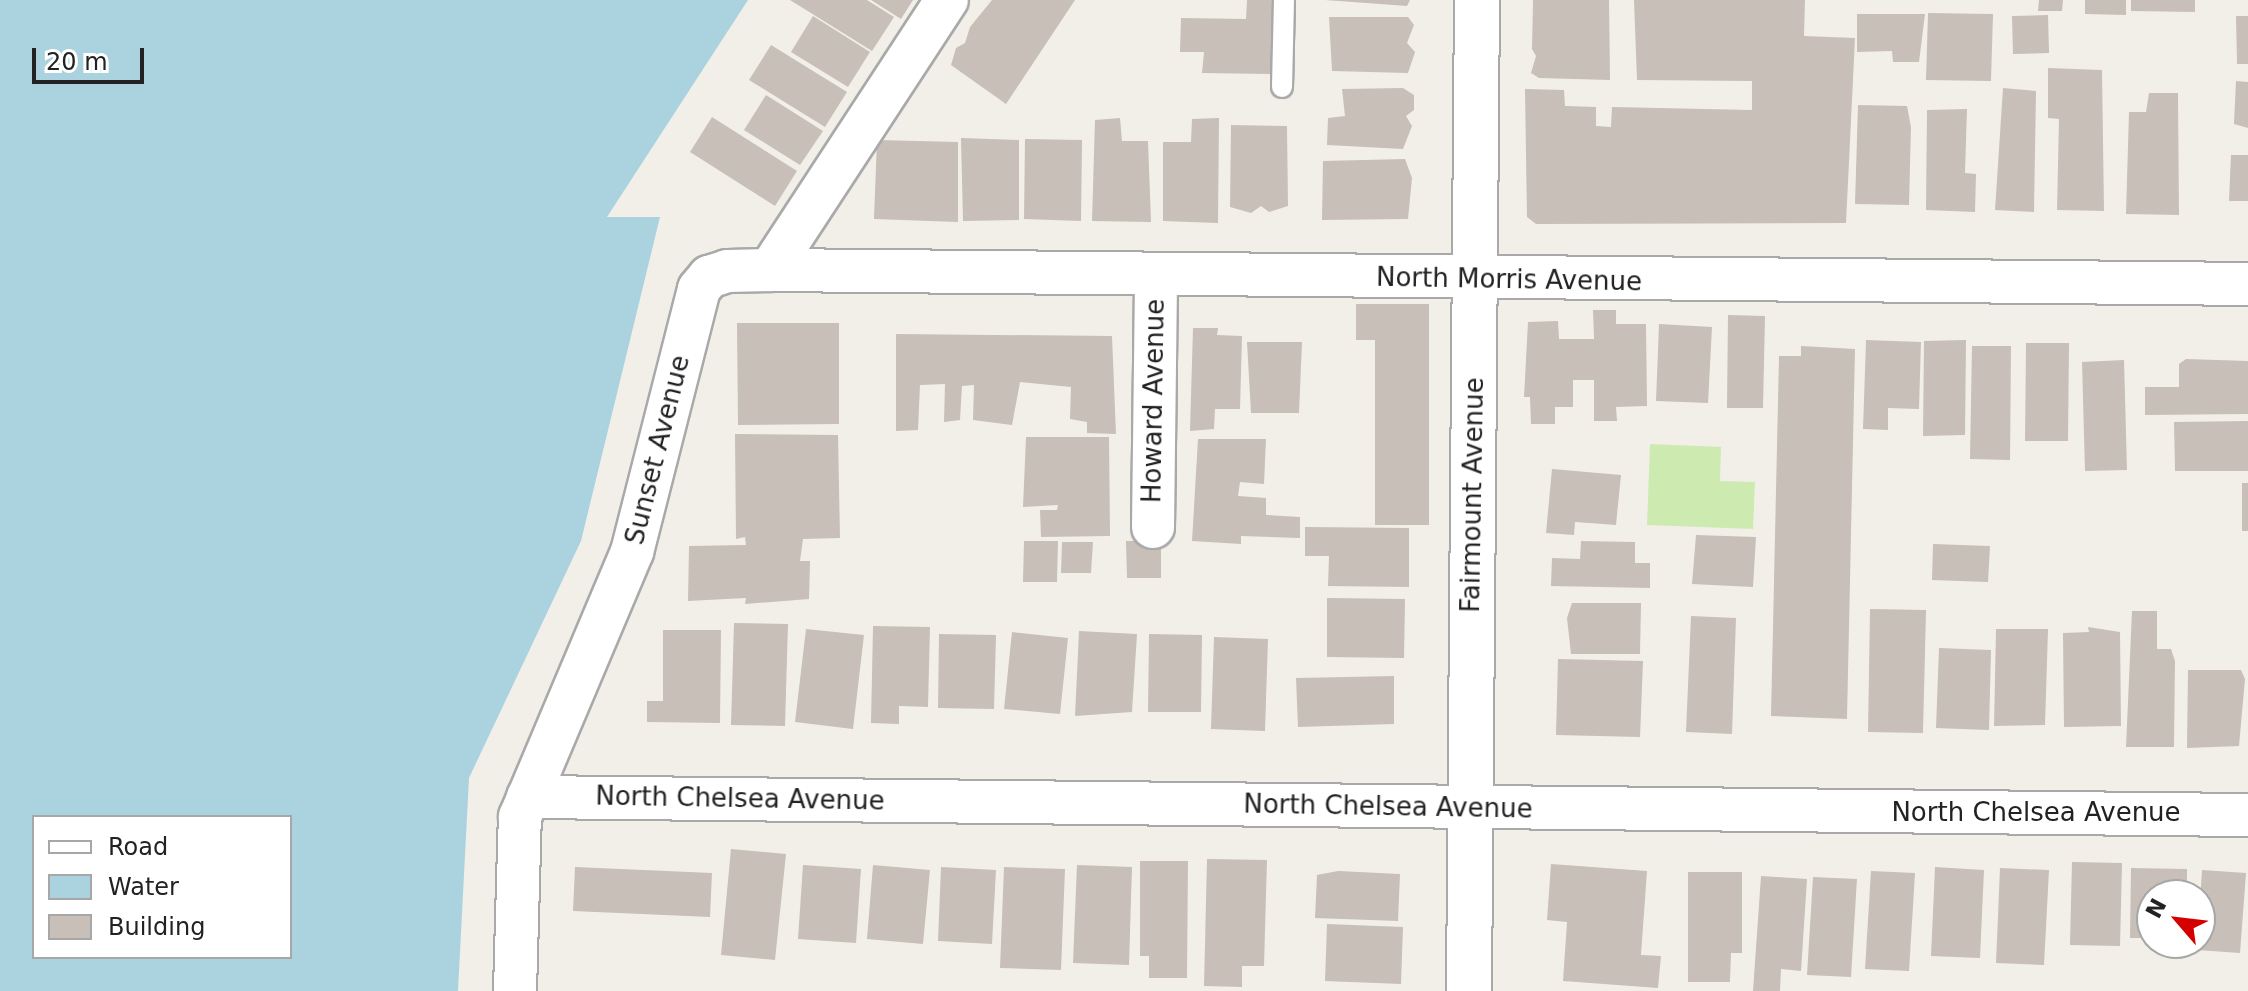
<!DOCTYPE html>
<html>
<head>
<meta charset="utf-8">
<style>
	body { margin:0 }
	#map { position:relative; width:2248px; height:991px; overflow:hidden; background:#f2efe9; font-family:"DejaVu Sans",sans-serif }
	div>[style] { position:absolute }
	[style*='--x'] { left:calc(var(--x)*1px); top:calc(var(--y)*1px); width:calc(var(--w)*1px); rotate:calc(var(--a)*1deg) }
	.grass>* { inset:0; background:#cdebb0 }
	.water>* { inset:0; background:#aad3df }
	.building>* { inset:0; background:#c7bfb8 }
	.roads { filter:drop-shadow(2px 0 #a9a9a9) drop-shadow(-2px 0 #a9a9a9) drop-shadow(0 2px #a9a9a9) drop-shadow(0 -2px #a9a9a9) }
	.service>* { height:20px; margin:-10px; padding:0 10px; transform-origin:10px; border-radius:10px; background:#fff }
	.minor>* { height:42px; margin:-21px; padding:0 21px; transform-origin:21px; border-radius:21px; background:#fff }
	.tertiary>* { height:44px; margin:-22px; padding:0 22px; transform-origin:22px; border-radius:22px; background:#fff }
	span { translate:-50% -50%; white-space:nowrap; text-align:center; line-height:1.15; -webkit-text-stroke:7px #fff; paint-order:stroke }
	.street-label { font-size:26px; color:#222 }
	.legend { position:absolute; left:32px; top:815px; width:260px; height:144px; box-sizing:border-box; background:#fff; border:2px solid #a7a7a7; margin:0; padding:10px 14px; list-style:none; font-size:24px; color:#222 }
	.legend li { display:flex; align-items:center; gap:16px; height:40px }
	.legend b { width:40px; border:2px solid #a7a7a7 }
	.north { position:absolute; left:2136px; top:879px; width:80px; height:80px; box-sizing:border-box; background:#fff; border:2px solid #a7a7a7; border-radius:50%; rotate:298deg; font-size:22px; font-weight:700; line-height:32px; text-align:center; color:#222 }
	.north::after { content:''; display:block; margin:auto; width:28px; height:36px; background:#d40000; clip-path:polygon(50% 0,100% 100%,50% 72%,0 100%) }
	.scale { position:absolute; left:32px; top:48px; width:112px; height:36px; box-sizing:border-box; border:4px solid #222; border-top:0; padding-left:10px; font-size:24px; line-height:28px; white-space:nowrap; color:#222; -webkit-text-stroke:6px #fff; paint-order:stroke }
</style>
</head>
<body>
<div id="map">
	<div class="grass">
		<div style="clip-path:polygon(1650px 444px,1721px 447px,1720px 481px,1755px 482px,1753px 529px,1647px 525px)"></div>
	</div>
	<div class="water">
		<div style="clip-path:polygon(evenodd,0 0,748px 0,607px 217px,660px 217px,581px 541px,469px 778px,458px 991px,0 991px,0 0,34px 817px,290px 817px,290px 957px,34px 957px,34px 817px)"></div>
	</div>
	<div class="building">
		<div style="clip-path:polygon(790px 0,867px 0,894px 17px,872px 51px)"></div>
		<div style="clip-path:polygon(871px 0,913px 0,901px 19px)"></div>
		<div style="clip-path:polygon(992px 0,1075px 0,1006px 104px,951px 65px,956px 48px,965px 43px,970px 27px)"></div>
		<div style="clip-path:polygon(1247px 0,1274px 0,1275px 74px,1202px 73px,1204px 52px,1180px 52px,1181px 18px,1246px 19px)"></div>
		<div style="clip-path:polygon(1325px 0,1410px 0,1407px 6px)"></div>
		<div style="clip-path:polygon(1533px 0,1609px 0,1610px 80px,1539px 78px,1531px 73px,1536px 56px,1532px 49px)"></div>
		<div style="clip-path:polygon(1634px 0,1805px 0,1804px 36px,1855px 38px,1846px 223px,1536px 224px,1527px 217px,1525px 89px,1564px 90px,1565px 106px,1596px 107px,1596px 126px,1611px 127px,1612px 107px,1752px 110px,1752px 81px,1637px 80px)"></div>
		<div style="clip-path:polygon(2039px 0,2063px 0,2062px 11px,2038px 11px)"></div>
		<div style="clip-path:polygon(2085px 0,2126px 0,2126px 15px,2085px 14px)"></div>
		<div style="clip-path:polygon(2131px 0,2195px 0,2195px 12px,2131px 11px)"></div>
		<div style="clip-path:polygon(1928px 13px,1993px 14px,1991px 81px,1926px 80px)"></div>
		<div style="clip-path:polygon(1857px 14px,1925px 14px,1919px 62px,1893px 62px,1892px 51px,1857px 52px)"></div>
		<div style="clip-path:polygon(2048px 15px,2049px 53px,2013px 54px,2012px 16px)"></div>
		<div style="clip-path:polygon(813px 16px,870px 52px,848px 87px,791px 52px)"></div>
		<div style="clip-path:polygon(2236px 16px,2248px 16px,2248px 64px,2237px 64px)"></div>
		<div style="clip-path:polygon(1329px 17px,1408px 17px,1414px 25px,1407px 43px,1415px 52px,1408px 73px,1332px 71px)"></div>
		<div style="clip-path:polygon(771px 45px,847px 92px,825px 127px,749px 80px)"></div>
		<div style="clip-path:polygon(2048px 68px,2102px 70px,2104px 211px,2057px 210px,2059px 119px,2048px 118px)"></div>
		<div style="clip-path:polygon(2236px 81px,2248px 82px,2248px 128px,2234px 124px)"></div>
		<div style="clip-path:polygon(1403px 88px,1414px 95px,1414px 110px,1406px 116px,1412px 126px,1403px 149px,1327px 145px,1328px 118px,1345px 116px,1342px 89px)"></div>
		<div style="clip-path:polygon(2003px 88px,2036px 91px,2034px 212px,1995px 210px)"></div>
		<div style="clip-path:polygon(2149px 93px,2178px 93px,2179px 215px,2126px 214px,2129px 112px,2146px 112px)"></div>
		<div style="clip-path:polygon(766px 95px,823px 131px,800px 165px,744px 130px)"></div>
		<div style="clip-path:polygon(1858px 105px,1907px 106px,1911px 127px,1909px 205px,1855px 204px)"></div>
		<div style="clip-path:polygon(1967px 109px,1965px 173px,1976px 174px,1975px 212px,1926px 210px,1927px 110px)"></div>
		<div style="clip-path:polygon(712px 117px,797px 171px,775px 206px,690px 152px)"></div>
		<div style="clip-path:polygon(1120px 118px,1122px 141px,1148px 141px,1151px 222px,1092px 221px,1095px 120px)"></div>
		<div style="clip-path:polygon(1219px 118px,1218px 223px,1163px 221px,1163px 142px,1191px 142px,1192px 119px)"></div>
		<div style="clip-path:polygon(1231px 125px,1287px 126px,1288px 206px,1269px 212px,1261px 206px,1251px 213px,1230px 207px)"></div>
		<div style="clip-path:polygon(961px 138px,1019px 140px,1019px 220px,963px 221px)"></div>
		<div style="clip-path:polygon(1025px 139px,1082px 140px,1081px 221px,1024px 219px)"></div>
		<div style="clip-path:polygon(877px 140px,958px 142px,958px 222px,874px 219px)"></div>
		<div style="clip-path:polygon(2231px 155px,2248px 155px,2248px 201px,2229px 201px)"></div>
		<div style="clip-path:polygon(1405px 159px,1412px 178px,1408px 219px,1322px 220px,1323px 161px)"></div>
		<div style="clip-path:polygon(1356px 304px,1429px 304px,1429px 525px,1375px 525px,1375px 340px,1356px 340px)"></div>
		<div style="clip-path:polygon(1593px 310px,1616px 310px,1616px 324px,1646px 324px,1647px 406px,1616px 407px,1617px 421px,1594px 421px,1594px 380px,1573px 380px,1573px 407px,1555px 407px,1555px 424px,1531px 424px,1530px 397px,1524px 397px,1528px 322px,1558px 321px,1559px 339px,1594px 339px)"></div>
		<div style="clip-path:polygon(1728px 315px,1765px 316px,1763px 408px,1727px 408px)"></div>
		<div style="clip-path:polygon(737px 323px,839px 323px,839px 424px,738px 425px)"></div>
		<div style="clip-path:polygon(1659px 324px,1712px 327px,1708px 403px,1656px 401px)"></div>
		<div style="clip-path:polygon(1193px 328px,1218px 328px,1217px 335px,1242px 336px,1240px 409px,1215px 409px,1214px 429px,1190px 431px)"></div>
		<div style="clip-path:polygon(896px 334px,1112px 336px,1116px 434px,1087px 433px,1087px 422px,1070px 419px,1071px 387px,1020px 382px,1012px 425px,973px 420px,974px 385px,962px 386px,960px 420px,944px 422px,945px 384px,920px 385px,918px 430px,896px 431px)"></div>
		<div style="clip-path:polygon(1866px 340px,1921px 342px,1919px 409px,1888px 408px,1888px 430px,1863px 429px)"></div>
		<div style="clip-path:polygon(1966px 340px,1965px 435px,1923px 436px,1924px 341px)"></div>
		<div style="clip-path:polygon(1247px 342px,1302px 342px,1299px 413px,1251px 413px)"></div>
		<div style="clip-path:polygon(2026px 343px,2069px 343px,2068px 441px,2025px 441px)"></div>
		<div style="clip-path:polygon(1801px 346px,1855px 349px,1847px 719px,1771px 716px,1779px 356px,1801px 356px)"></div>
		<div style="clip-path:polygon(1972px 346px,2011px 346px,2010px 460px,1970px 459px)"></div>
		<div style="clip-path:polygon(2186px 359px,2248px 361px,2248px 414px,2145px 415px,2145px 387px,2179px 387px,2179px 364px)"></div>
		<div style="clip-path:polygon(2124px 360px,2127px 470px,2085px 471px,2082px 362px)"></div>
		<div style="clip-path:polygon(2248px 421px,2248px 471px,2175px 471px,2174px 422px)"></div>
		<div style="clip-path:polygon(735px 434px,838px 435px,840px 538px,803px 539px,800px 561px,810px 561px,809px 599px,745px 604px,746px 598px,688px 601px,689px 546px,746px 545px,745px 537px,736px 539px)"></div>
		<div style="clip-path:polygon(1026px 437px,1109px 437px,1110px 536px,1041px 537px,1040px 510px,1057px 510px,1058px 505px,1023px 507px)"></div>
		<div style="clip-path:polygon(1198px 439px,1266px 439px,1264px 484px,1240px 482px,1238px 496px,1266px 498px,1266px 515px,1300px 517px,1300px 538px,1241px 536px,1241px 544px,1192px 541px)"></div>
		<div style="clip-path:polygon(1552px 469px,1621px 475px,1616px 525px,1575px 522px,1574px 535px,1546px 533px)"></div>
		<div style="clip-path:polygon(2242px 483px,2248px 483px,2248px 531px,2242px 531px)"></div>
		<div style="clip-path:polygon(1305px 527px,1409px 528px,1409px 587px,1328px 586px,1329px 556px,1305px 556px)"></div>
		<div style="clip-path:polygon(1696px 535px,1756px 537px,1753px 587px,1692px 584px)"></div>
		<div style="clip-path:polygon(1024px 541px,1058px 541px,1057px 582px,1023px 582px)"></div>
		<div style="clip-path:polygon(1126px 541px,1161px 541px,1161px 578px,1127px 578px)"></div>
		<div style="clip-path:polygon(1581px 541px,1635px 542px,1635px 563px,1650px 563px,1650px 588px,1551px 586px,1552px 558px,1580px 559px)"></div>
		<div style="clip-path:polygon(1062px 542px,1093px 542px,1091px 573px,1061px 573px)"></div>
		<div style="clip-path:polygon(1933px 544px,1990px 546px,1988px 582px,1932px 580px)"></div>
		<div style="clip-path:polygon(1327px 598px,1405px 599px,1404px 658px,1327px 657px)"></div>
		<div style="clip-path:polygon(1572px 603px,1641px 603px,1640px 654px,1571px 654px,1567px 618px)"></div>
		<div style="clip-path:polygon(1870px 609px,1926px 610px,1923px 733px,1868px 732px)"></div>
		<div style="clip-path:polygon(2132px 611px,2157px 611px,2157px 649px,2171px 649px,2175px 661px,2174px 747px,2126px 747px)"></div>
		<div style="clip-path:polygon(1691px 616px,1736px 618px,1732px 734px,1686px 732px)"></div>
		<div style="clip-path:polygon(734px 623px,788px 624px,785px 726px,731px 725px)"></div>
		<div style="clip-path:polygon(873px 626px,930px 627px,928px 707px,899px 706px,899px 724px,871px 723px)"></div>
		<div style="clip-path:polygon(2088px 627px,2120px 632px,2121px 726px,2064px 727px,2063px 633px,2089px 632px)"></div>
		<div style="clip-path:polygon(806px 629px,864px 635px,853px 729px,795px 722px)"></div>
		<div style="clip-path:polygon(1996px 629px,2048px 629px,2045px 725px,1994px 726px)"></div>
		<div style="clip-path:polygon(663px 630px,721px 630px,720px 723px,647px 722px,647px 701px,663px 701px)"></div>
		<div style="clip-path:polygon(1079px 631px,1137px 634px,1132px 712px,1075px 716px)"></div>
		<div style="clip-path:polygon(1012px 632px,1068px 638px,1060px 714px,1004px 709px)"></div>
		<div style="clip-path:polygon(939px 634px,996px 635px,994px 709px,938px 708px)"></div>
		<div style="clip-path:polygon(1149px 634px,1202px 635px,1201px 712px,1148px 712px)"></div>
		<div style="clip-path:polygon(1214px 637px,1268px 639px,1265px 731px,1211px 729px)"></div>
		<div style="clip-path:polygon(1939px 648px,1991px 650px,1989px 730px,1936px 728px)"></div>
		<div style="clip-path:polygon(1558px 659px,1643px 661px,1640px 737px,1556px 735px)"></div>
		<div style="clip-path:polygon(2188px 670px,2241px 670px,2245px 679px,2239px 746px,2187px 748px)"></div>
		<div style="clip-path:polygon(1394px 676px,1394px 724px,1298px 727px,1296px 678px)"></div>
		<div style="clip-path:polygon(731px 849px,786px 854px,775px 960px,721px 955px)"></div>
		<div style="clip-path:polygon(1207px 859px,1267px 860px,1264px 966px,1242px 966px,1242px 987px,1204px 986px)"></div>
		<div style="clip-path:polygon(1140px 861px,1188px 861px,1187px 978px,1149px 978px,1149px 956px,1140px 956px)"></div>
		<div style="clip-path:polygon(2072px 862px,2122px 863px,2120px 946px,2070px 945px)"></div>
		<div style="clip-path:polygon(1551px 864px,1647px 871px,1641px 955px,1661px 956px,1658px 988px,1563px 981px,1567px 922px,1547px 920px)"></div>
		<div style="clip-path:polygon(803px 865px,861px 869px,856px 943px,798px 939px)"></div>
		<div style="clip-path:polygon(873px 865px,930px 870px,923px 944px,867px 939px)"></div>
		<div style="clip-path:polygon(1077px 865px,1132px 867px,1129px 965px,1073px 963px)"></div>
		<div style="clip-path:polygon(575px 867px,712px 873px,710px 917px,573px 911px)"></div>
		<div style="clip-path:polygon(941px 867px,996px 870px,992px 944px,938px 941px)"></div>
		<div style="clip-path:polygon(1004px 867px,1065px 869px,1061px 970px,1000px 968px)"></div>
		<div style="clip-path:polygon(1935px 867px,1984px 870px,1980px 958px,1931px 956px)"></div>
		<div style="clip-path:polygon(2000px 868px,2049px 870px,2044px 965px,1996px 963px)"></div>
		<div style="clip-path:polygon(2131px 868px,2187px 869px,2187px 895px,2152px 895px,2152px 938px,2130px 938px)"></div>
		<div style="clip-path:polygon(2202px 870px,2246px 873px,2240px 953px,2197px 950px)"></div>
		<div style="clip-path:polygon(1338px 871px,1400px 874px,1398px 921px,1315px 918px,1317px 875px)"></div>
		<div style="clip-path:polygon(1871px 871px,1915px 873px,1909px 971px,1865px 969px)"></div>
		<div style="clip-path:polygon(1688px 872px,1742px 872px,1742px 953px,1731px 953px,1730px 982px,1688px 982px)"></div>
		<div style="clip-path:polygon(1761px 876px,1807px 879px,1801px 971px,1781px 969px,1780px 991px,1753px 991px)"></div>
		<div style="clip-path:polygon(1813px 877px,1857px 879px,1851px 977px,1807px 975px)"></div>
		<div style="clip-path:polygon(1327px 924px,1403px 927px,1401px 984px,1325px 981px)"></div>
	</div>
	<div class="roads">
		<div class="service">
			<div style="--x:1282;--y:87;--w:87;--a:-88.7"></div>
		</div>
		<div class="minor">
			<div style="--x:770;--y:270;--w:323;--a:-56.8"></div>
			<div style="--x:1153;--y:527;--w:252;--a:-89.3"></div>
			<div style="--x:528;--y:797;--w:1720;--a:0.6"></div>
			<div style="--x:515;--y:991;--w:174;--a:-88.4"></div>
			<div style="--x:520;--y:817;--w:288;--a:-67.1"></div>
			<div style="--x:632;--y:552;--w:271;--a:-75.7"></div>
			<div style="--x:699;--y:289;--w:16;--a:-50"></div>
			<div style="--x:709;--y:277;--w:19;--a:-18"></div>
			<div style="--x:727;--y:271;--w:43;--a:-1.3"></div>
			<div style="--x:770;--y:270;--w:1478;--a:0.54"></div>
		</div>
		<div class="tertiary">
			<div style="--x:1469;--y:991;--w:991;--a:-89.54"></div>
		</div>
	</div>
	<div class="street-label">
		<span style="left:1509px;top:280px;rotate:1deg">North Morris Avenue</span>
		<span style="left:1154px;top:401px;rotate:-89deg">Howard Avenue</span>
		<span style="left:658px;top:450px;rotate:-76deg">Sunset Avenue</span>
		<span style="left:1473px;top:495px;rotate:-89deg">Fairmount Avenue</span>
		<span style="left:740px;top:799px;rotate:1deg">North Chelsea Avenue</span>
		<span style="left:1388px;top:807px;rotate:1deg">North Chelsea Avenue</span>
		<span style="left:2036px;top:813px">North Chelsea Avenue</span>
	</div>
	<ul class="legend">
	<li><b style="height:10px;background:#fff"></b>Road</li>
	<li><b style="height:22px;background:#aad3df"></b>Water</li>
	<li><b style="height:22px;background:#c7bfb8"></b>Building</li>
	</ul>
	<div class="north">N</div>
	<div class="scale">20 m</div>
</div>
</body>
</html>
